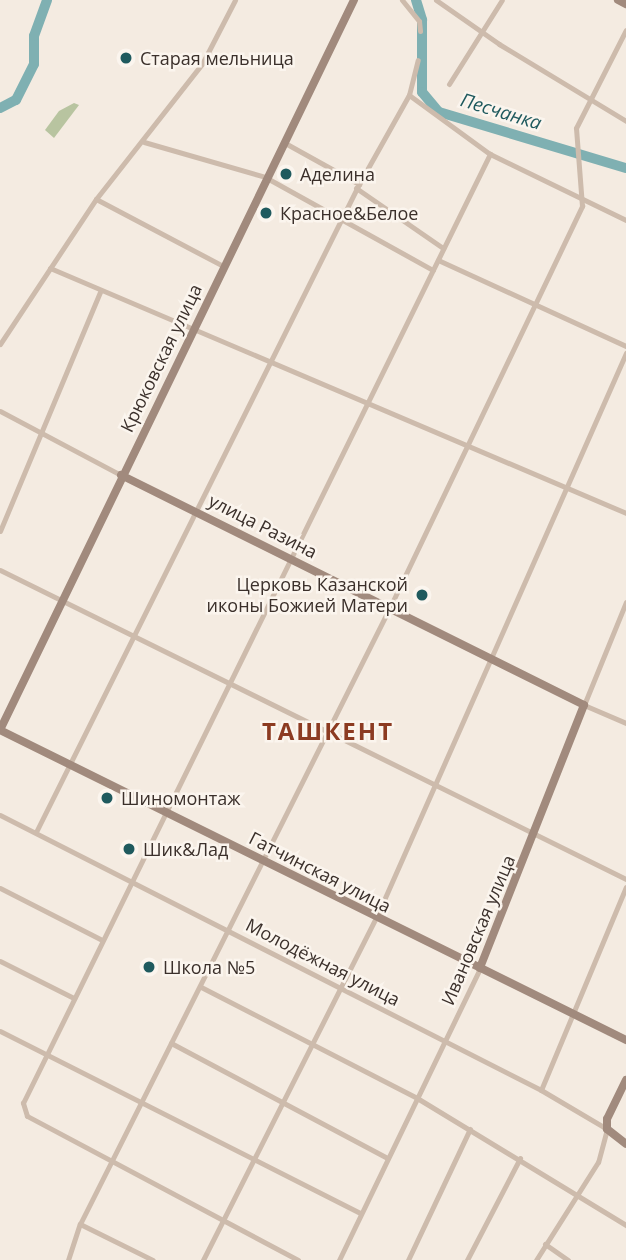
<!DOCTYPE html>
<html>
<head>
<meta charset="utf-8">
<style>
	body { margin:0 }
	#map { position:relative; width:626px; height:1260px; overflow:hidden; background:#f4ebe1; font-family:"Open Sans",sans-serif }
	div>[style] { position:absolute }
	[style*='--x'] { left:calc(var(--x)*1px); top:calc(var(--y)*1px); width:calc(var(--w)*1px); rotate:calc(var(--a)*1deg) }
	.green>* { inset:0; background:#b8c4a0 }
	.river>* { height:10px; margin:-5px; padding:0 5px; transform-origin:5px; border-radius:5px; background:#7fb0b2 }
	.street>* { height:5px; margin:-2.5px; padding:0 2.5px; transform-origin:2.5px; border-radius:2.5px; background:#cdbbac }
	.secondary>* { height:8px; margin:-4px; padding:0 4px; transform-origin:4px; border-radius:4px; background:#a18a7d }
	.dots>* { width:19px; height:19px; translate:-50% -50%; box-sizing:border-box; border:4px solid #fbf5ee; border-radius:50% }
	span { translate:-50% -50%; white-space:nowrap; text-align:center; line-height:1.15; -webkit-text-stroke:5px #fbf5ee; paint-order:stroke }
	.poi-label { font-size:18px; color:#3b302b }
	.left { translate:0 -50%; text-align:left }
	.right { translate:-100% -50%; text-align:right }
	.street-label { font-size:18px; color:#3b302b }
	.water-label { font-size:19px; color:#1f5a5e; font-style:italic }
	.district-label { font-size:24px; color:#8c3b22; font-weight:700; letter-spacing:2px }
</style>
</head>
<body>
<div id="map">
	<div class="green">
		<div style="clip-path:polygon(74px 103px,79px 105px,54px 138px,45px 130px,59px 111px)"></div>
	</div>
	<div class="river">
		<div style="--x:416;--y:0;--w:21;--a:73"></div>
		<div style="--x:422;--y:20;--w:72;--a:90"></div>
		<div style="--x:422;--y:92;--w:26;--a:50"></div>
		<div style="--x:439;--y:112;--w:195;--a:16.7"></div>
		<div style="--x:0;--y:108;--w:18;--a:-27"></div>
		<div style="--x:16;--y:100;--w:40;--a:-63.4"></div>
		<div style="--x:34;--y:64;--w:28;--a:-90"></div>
		<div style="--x:34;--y:36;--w:38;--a:-70"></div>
	</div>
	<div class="street">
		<div style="--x:402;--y:0;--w:27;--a:51"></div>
		<div style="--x:419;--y:21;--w:10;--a:84"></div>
		<div style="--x:436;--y:0;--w:77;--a:34.9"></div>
		<div style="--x:499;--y:44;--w:149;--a:31.2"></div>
		<div style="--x:449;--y:84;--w:99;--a:-57.8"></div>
		<div style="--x:409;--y:95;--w:100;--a:36.1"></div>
		<div style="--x:490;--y:154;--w:151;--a:25.9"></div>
		<div style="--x:144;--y:142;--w:126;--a:16.1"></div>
		<div style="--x:265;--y:177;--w:192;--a:29"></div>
		<div style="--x:285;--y:143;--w:85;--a:29"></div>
		<div style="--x:356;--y:188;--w:106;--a:34.6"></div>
		<div style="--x:96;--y:199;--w:144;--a:27.8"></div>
		<div style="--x:438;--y:260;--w:207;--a:24.6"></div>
		<div style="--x:50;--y:268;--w:626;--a:23.04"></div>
		<div style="--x:0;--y:344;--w:174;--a:-56.5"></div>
		<div style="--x:96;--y:199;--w:172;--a:-51.9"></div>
		<div style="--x:202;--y:64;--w:72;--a:-62.7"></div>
		<div style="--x:0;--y:411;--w:137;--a:27.9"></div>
		<div style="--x:0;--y:531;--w:261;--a:-67.3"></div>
		<div style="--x:0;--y:570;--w:698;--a:26.27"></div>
		<div style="--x:626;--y:602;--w:111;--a:112.2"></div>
		<div style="--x:584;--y:705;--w:46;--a:23.2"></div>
		<div style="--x:0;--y:815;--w:607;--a:26.95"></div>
		<div style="--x:541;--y:1090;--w:77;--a:30.6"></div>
		<div style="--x:607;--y:1129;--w:34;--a:105"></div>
		<div style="--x:598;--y:1162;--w:116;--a:122.3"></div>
		<div style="--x:36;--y:832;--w:724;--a:-63.51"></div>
		<div style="--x:359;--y:184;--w:102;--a:-60.7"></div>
		<div style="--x:409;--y:95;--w:36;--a:-76"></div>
		<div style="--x:0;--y:888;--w:114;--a:27"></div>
		<div style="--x:0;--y:961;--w:83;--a:26.6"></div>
		<div style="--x:201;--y:987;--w:243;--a:27.2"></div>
		<div style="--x:417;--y:1098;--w:245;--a:31.3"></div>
		<div style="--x:0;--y:1031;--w:404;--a:26.8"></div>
		<div style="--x:171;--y:1043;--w:245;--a:28"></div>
		<div style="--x:541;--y:1090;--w:220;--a:-67.3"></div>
		<div style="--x:80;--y:1224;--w:81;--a:26.3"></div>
		<div style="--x:545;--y:1244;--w:28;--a:35"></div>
		<div style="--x:68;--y:1260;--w:38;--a:-72"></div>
		<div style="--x:80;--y:1224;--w:690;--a:-63.32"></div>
		<div style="--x:390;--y:607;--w:445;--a:-64.4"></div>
		<div style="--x:582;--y:206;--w:78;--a:-94.4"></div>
		<div style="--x:576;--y:128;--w:110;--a:-63"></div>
		<div style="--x:203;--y:1260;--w:383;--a:-63.2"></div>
		<div style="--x:376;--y:918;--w:618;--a:-66.13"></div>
		<div style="--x:298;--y:1260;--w:307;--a:-152"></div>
		<div style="--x:27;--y:1116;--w:14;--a:-107"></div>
		<div style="--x:23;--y:1103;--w:1058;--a:-63.8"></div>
		<div style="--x:339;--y:1260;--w:324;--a:-64.2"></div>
		<div style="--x:408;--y:1260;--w:145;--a:-64.7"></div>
		<div style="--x:467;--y:1260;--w:115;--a:-62.5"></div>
	</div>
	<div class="secondary">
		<div style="--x:354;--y:0;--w:811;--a:115.87"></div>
		<div style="--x:0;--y:730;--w:699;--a:26.34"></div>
		<div style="--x:618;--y:0;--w:9;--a:27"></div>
		<div style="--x:121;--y:475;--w:517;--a:26.42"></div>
		<div style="--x:584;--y:705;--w:283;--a:111.6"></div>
		<div style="--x:626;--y:1080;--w:43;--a:116"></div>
		<div style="--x:607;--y:1119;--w:10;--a:90"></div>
		<div style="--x:607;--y:1129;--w:24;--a:38"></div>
	</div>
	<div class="dots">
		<div style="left:126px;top:58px;background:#1f5a5e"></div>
		<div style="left:286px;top:174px;background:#1f5a5e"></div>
		<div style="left:266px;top:213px;background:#1f5a5e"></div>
		<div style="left:422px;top:595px;background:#1f5a5e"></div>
		<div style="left:107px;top:798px;background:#1f5a5e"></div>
		<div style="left:129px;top:849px;background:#1f5a5e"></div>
		<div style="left:149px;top:967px;background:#1f5a5e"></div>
	</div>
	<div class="poi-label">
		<span class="left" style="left:140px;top:58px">Старая мельница</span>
		<span class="left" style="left:300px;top:174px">Аделина</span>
		<span class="left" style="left:280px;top:213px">Красное&amp;Белое</span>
		<span class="right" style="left:408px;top:595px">Церковь Казанской<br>иконы Божией Матери</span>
		<span class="left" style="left:121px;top:798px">Шиномонтаж</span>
		<span class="left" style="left:143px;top:849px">Шик&amp;Лад</span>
		<span class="left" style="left:163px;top:967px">Школа №5</span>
	</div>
	<div class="street-label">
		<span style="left:161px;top:358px;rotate:-64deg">Крюковская улица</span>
		<span style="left:263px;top:526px;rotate:27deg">улица Разина</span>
		<span style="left:320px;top:872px;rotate:27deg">Гатчинская улица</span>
		<span style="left:478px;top:930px;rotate:-67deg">Ивановская улица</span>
		<span style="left:323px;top:962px;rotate:27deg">Молодёжная улица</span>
	</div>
	<div class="water-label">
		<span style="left:501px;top:112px;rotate:17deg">Песчанка</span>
	</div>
	<div class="district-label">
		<span style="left:328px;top:731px">ТАШКЕНТ</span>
	</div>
</div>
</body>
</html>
